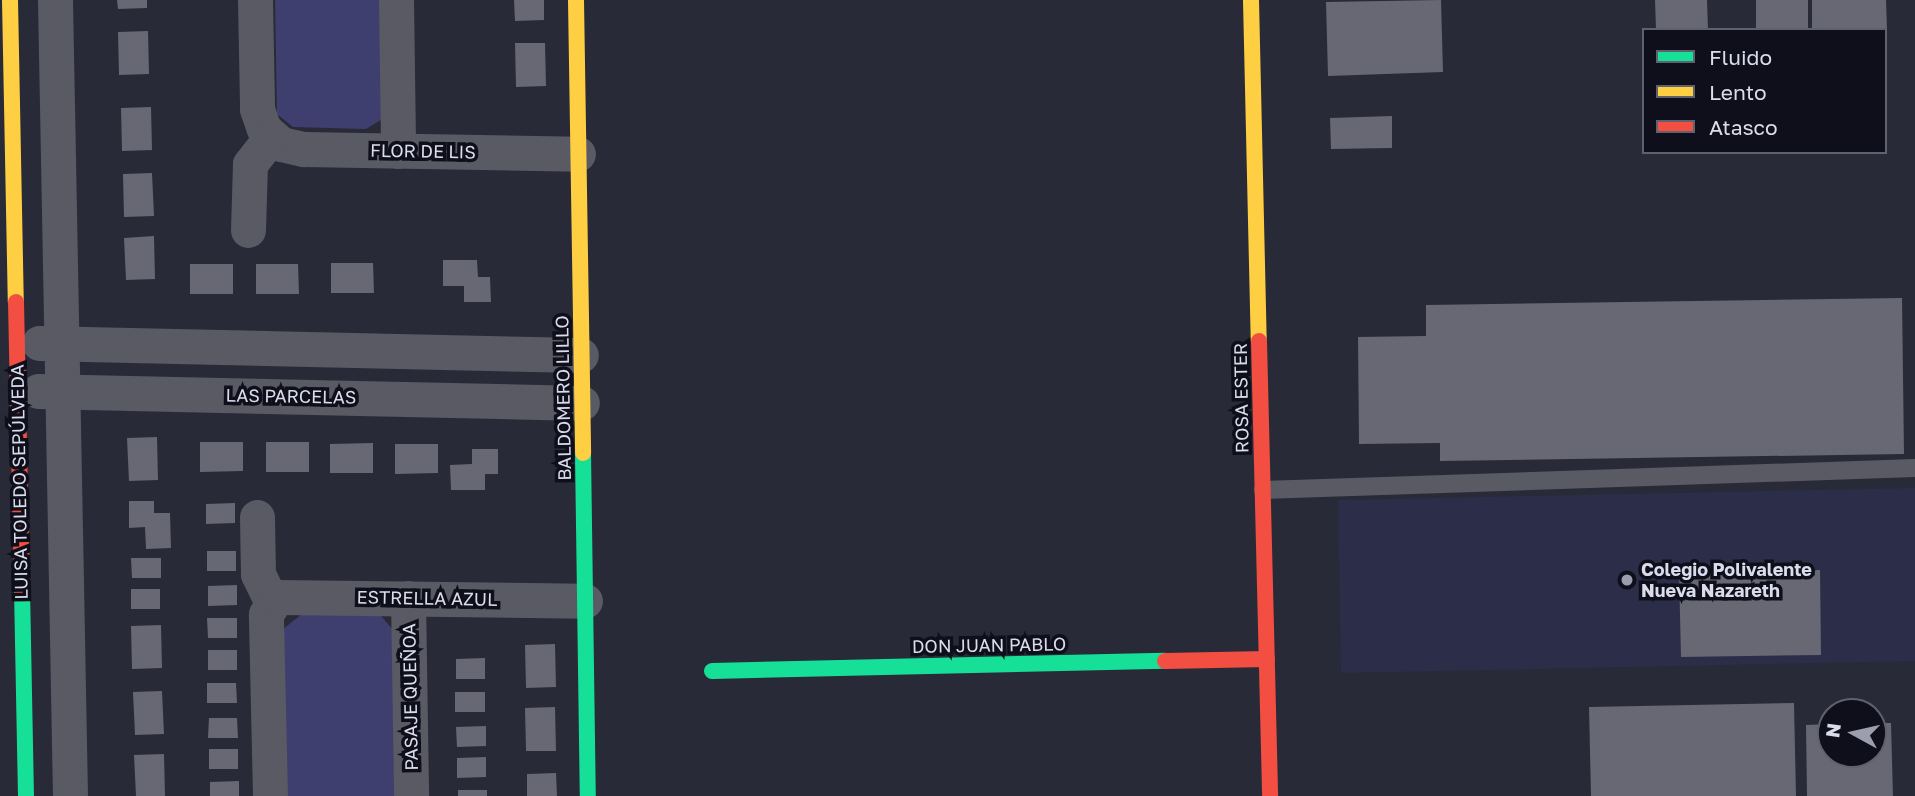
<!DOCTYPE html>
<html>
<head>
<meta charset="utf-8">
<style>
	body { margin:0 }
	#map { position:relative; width:1915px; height:796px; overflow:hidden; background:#292a37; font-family:"Golos Text",sans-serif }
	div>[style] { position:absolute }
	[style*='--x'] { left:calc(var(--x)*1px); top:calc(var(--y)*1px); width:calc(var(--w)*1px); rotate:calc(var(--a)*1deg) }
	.built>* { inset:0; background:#2c2d49 }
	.green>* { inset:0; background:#3f3f6f }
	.building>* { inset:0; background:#676873 }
	.lane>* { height:18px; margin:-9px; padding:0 9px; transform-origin:9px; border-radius:9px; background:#595a63 }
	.street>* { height:35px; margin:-17.5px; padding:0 17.5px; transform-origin:17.5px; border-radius:17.5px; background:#595a63 }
	.fast>* { height:16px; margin:-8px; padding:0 8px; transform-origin:8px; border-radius:8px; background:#16e098 }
	.slow>* { height:16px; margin:-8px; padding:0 8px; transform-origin:8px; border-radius:8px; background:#ffcf43 }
	.jam>* { height:16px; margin:-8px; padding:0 8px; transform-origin:8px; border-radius:8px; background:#f24e42 }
	.dots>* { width:19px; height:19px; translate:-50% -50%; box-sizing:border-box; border:4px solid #0e0f1a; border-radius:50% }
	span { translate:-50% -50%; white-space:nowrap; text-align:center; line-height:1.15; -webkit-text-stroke:7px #0e0f1a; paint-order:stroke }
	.street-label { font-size:18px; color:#dadcec }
	.poi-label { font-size:18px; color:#dadcec; font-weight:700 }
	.left { translate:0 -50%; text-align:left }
	.legend { position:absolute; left:1642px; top:28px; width:245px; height:126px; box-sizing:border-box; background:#0e0f1a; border:2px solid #60616e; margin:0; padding:9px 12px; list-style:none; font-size:21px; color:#dadcec }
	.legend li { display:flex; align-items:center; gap:14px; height:35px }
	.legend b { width:35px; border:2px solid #60616e }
	.north { position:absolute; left:1817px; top:698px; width:70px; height:70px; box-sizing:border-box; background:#0e0f1a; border:2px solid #60616e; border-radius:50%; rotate:278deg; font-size:19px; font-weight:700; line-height:28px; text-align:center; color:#dadcec }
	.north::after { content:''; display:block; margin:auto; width:24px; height:32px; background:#9c9ead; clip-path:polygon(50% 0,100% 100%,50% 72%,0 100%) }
</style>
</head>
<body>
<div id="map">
	<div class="built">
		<div style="clip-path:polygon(1915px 488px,1915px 661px,1341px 673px,1338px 500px)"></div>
	</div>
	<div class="green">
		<div style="clip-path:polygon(275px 0,384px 0,384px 118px,366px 129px,293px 127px,277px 114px)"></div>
		<div style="clip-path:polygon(302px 614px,380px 615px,395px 632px,399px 796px,286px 796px,283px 629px)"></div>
	</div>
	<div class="building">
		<div style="clip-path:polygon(117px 0,147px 0,147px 8px,118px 9px)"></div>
		<div style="clip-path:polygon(514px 0,544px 0,544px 20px,515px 21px)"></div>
		<div style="clip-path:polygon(1441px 0,1443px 72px,1328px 76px,1326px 2px)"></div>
		<div style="clip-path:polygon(1655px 0,1707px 0,1708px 30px,1656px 30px)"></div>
		<div style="clip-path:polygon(1756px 0,1808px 0,1808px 30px,1756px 30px)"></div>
		<div style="clip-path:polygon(1812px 0,1886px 0,1887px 30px,1812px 30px)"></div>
		<div style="clip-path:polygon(148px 31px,149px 74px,119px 75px,118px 32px)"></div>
		<div style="clip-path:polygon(515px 43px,545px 43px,546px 86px,516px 87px)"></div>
		<div style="clip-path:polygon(151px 107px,152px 150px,122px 151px,121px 108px)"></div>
		<div style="clip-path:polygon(1392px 116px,1392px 148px,1331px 149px,1330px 118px)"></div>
		<div style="clip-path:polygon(152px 173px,154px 216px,124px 217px,123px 174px)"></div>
		<div style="clip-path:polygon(154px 236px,155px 279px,126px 280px,124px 238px)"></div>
		<div style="clip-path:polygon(443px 260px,477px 260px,478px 277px,490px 277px,491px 302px,464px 302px,464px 286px,443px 286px)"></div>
		<div style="clip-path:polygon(331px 263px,373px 263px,374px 293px,331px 293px)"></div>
		<div style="clip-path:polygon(190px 264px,233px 264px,233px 294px,190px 294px)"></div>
		<div style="clip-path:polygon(256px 264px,298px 264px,299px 294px,256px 294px)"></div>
		<div style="clip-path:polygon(1902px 298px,1904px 454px,1440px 461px,1440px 443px,1359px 444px,1358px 337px,1426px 336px,1426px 305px)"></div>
		<div style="clip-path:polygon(157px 437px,158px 480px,129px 481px,127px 438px)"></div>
		<div style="clip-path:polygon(200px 442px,243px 442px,243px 471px,200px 472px)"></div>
		<div style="clip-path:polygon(266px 442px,309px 442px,309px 472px,266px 472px)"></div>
		<div style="clip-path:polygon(373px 443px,373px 473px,330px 473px,330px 444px)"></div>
		<div style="clip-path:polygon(395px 444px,438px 444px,438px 473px,395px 474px)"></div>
		<div style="clip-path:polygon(472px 449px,498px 449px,498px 474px,485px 474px,485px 490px,451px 490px,450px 465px,472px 464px)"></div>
		<div style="clip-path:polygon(129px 501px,154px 501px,154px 513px,170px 513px,171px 548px,146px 549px,145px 527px,129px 528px)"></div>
		<div style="clip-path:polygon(235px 503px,235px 523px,206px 524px,206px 504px)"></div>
		<div style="clip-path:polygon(207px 551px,236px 551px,236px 571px,207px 571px)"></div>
		<div style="clip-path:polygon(131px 558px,161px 558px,161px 578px,132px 578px)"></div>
		<div style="clip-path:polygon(1820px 570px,1821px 655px,1681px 657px,1679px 572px)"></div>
		<div style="clip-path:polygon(237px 585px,237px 605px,208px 606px,208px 586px)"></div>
		<div style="clip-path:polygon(131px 589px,160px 589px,160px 609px,131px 609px)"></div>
		<div style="clip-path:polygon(207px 618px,237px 618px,237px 638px,208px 638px)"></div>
		<div style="clip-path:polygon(161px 625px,162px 668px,132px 669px,131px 626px)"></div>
		<div style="clip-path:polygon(555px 644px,556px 687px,526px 688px,525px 645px)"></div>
		<div style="clip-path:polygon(208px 650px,237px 650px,237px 670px,208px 670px)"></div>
		<div style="clip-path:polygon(485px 658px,485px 679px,456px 679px,456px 659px)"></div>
		<div style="clip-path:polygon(207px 683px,236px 683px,237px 703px,207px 703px)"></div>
		<div style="clip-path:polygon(162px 691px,164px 734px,135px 735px,133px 692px)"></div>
		<div style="clip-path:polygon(455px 692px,485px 692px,485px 712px,455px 712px)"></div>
		<div style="clip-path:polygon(1794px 703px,1796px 796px,1591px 796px,1589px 707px)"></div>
		<div style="clip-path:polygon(555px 707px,556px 751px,526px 751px,525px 708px)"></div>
		<div style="clip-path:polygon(209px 718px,237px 718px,238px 738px,208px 738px)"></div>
		<div style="clip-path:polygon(1873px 723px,1891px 723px,1893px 796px,1807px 796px,1806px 725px,1831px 724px,1831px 754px,1873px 754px)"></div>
		<div style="clip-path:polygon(486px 726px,486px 746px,457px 747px,456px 727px)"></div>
		<div style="clip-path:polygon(209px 749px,238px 749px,238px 769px,209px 769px)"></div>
		<div style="clip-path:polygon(164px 754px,165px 796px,136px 796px,134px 755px)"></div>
		<div style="clip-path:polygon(486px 757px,486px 777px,457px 778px,457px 758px)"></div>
		<div style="clip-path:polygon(556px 773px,557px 796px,527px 796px,527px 774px)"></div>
		<div style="clip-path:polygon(239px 781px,239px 796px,210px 796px,210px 782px)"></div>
		<div style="clip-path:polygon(458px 790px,487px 790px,487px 796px,458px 796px)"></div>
	</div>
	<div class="lane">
		<div style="--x:1263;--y:490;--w:652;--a:-1.93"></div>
	</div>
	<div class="street">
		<div style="--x:55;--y:0;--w:796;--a:88.92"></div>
		<div style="--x:255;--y:0;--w:109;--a:88.9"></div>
		<div style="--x:257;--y:109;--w:21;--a:71"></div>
		<div style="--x:264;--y:129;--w:23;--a:41"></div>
		<div style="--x:281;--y:144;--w:23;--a:13"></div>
		<div style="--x:303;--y:149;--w:275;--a:1"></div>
		<div style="--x:396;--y:0;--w:151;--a:89.2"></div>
		<div style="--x:248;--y:230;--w:66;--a:-88.3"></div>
		<div style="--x:250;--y:164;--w:34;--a:-52"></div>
		<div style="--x:39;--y:343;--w:542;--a:1.27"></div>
		<div style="--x:38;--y:391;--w:544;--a:1.26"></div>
		<div style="--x:257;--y:517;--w:57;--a:89"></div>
		<div style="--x:258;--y:574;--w:30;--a:64"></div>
		<div style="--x:408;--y:598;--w:198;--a:89.1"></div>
		<div style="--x:270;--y:796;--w:182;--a:-91.3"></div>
		<div style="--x:266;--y:614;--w:20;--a:-57"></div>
		<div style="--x:277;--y:597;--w:308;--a:0.7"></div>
	</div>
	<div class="fast">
		<div style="--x:583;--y:453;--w:343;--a:89.2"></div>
		<div style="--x:22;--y:589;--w:207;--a:88.9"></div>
		<div style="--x:712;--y:671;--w:453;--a:-1.3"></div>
	</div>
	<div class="slow">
		<div style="--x:10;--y:0;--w:302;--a:88.9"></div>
		<div style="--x:576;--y:0;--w:453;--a:89.1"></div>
		<div style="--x:1251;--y:0;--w:341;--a:88.7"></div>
	</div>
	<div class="jam">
		<div style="--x:16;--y:302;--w:287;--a:88.8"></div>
		<div style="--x:1259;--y:341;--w:455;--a:88.6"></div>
		<div style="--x:1165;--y:661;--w:102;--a:-1.1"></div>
	</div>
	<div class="dots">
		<div style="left:1627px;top:580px;background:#9c9ead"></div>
	</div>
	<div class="street-label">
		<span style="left:423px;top:151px;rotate:1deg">FLOR DE LIS</span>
		<span style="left:291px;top:396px;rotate:1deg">LAS PARCELAS</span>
		<span style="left:563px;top:398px;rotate:-91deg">BALDOMERO LILLO</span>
		<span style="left:1241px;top:398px;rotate:-91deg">ROSA ESTER</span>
		<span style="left:19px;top:482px;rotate:-91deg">LUISA TOLEDO SEPÚLVEDA</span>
		<span style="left:427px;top:598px;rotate:1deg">ESTRELLA AZUL</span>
		<span style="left:989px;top:645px;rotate:-1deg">DON JUAN PABLO</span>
		<span style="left:410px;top:697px;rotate:-91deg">PASAJE QUEÑOA</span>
	</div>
	<div class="poi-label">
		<span class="left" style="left:1641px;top:580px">Colegio Polivalente<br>Nueva Nazareth</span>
	</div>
	<ul class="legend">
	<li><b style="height:9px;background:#16e098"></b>Fluido</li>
	<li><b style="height:9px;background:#ffcf43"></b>Lento</li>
	<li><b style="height:9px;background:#f24e42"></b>Atasco</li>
	</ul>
	<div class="north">N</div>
</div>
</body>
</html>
